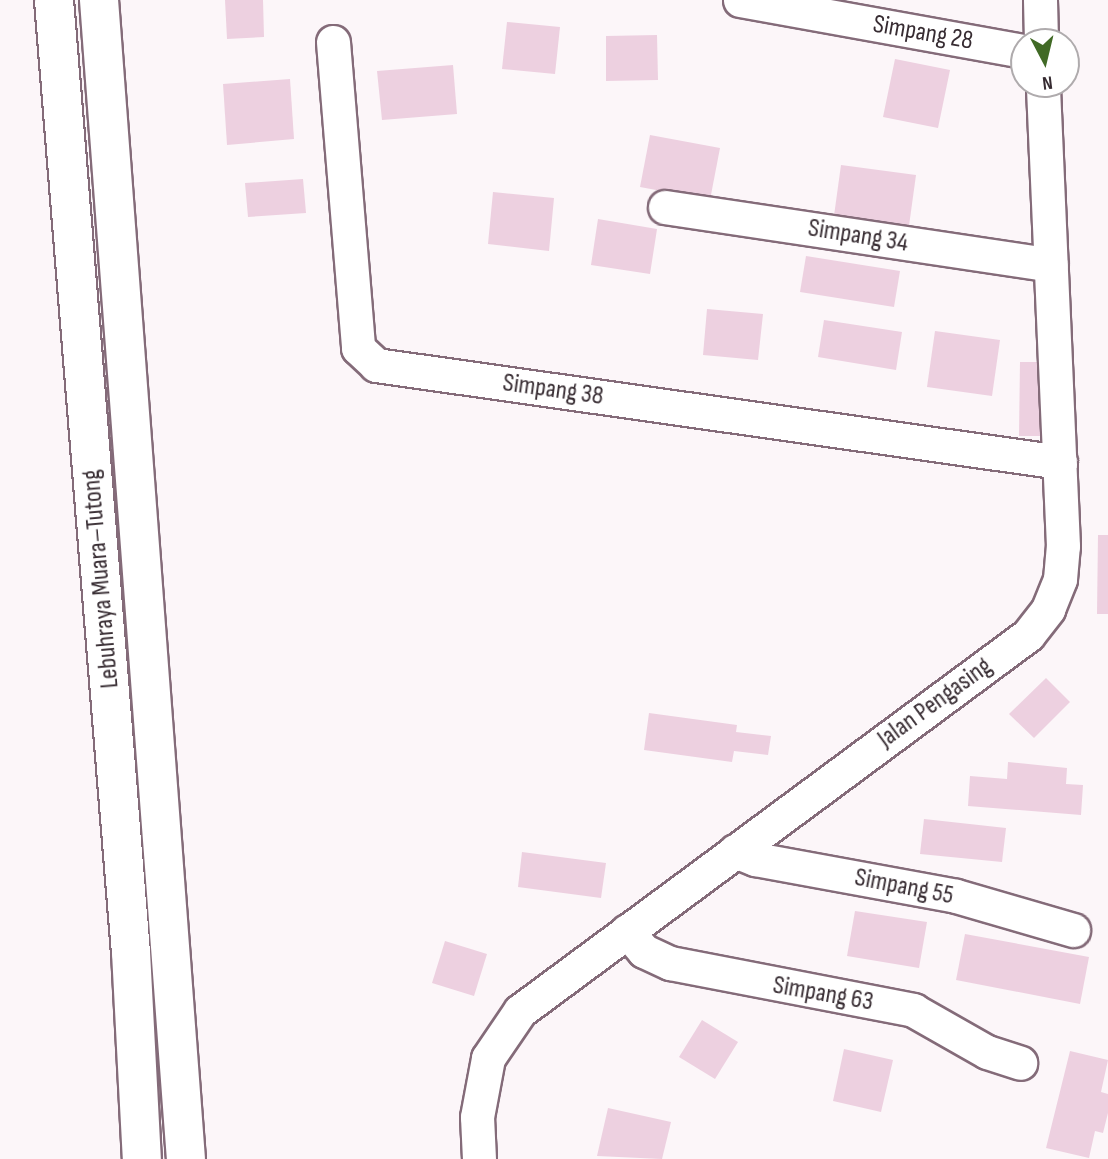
<!DOCTYPE html>
<html>
<head>
<meta charset="utf-8">
<style>
	body { margin:0 }
	#map { position:relative; width:1108px; height:1159px; overflow:hidden; background:#fcf6f9; font-family:"Sofia Sans Condensed",sans-serif }
	div>[style] { position:absolute }
	[style*='--x'] { left:calc(var(--x)*1px); top:calc(var(--y)*1px); width:calc(var(--w)*1px); rotate:calc(var(--a)*1deg) }
	.building>* { inset:0; background:#edd0e0 }
	.roads { filter:drop-shadow(2px 0 #846b79) drop-shadow(-2px 0 #846b79) drop-shadow(0 2px #846b79) drop-shadow(0 -2px #846b79) }
	.minor>* { height:33px; margin:-16.5px; padding:0 16.5px; transform-origin:16.5px; border-radius:16.5px; background:#fff }
	.highway>* { height:38px; margin:-19px; padding:0 19px; transform-origin:19px; border-radius:19px; background:#fff }
	span { translate:-50% -50%; white-space:nowrap; text-align:center; line-height:1.15; -webkit-text-stroke:5px #fff; paint-order:stroke }
	.street-label { font-size:26px; color:#372c32 }
	.north { position:absolute; left:1010px; top:28px; width:70px; height:70px; box-sizing:border-box; background:#fff; border:2px solid #afabad; border-radius:50%; rotate:173deg; font-size:19px; font-weight:700; line-height:28px; text-align:center; color:#372c32 }
	.north::after { content:''; display:block; margin:auto; width:24px; height:32px; background:#416a26; clip-path:polygon(50% 0,100% 100%,50% 72%,0 100%) }
</style>
</head>
<body>
<div id="map">
	<div class="building">
		<div style="clip-path:polygon(225px 0,263px 0,264px 37px,227px 39px)"></div>
		<div style="clip-path:polygon(507px 22px,560px 27px,555px 74px,502px 69px)"></div>
		<div style="clip-path:polygon(657px 35px,658px 80px,606px 81px,606px 36px)"></div>
		<div style="clip-path:polygon(895px 59px,950px 70px,938px 128px,883px 117px)"></div>
		<div style="clip-path:polygon(453px 65px,457px 114px,382px 120px,377px 71px)"></div>
		<div style="clip-path:polygon(290px 79px,294px 139px,227px 145px,223px 84px)"></div>
		<div style="clip-path:polygon(650px 135px,720px 148px,710px 200px,640px 187px)"></div>
		<div style="clip-path:polygon(841px 165px,916px 175px,908px 233px,833px 223px)"></div>
		<div style="clip-path:polygon(303px 179px,306px 213px,248px 217px,245px 183px)"></div>
		<div style="clip-path:polygon(493px 192px,554px 198px,549px 251px,488px 244px)"></div>
		<div style="clip-path:polygon(598px 219px,657px 229px,650px 274px,591px 265px)"></div>
		<div style="clip-path:polygon(806px 256px,900px 271px,894px 307px,800px 292px)"></div>
		<div style="clip-path:polygon(707px 309px,763px 314px,758px 360px,703px 355px)"></div>
		<div style="clip-path:polygon(824px 320px,902px 332px,896px 370px,818px 357px)"></div>
		<div style="clip-path:polygon(935px 331px,1000px 340px,992px 396px,927px 387px)"></div>
		<div style="clip-path:polygon(1020px 362px,1044px 362px,1044px 436px,1019px 436px)"></div>
		<div style="clip-path:polygon(1098px 535px,1108px 535px,1108px 614px,1097px 614px)"></div>
		<div style="clip-path:polygon(1046px 678px,1070px 702px,1034px 738px,1009px 714px)"></div>
		<div style="clip-path:polygon(649px 713px,737px 725px,736px 732px,771px 736px,768px 755px,734px 751px,732px 762px,644px 750px)"></div>
		<div style="clip-path:polygon(1008px 762px,1067px 768px,1066px 784px,1083px 785px,1081px 815px,968px 806px,970px 776px,1007px 779px)"></div>
		<div style="clip-path:polygon(924px 819px,1006px 828px,1002px 862px,920px 854px)"></div>
		<div style="clip-path:polygon(522px 852px,606px 863px,601px 898px,518px 887px)"></div>
		<div style="clip-path:polygon(855px 911px,927px 922px,919px 968px,847px 956px)"></div>
		<div style="clip-path:polygon(965px 934px,1089px 957px,1080px 1004px,956px 980px)"></div>
		<div style="clip-path:polygon(445px 941px,487px 954px,474px 996px,432px 983px)"></div>
		<div style="clip-path:polygon(702px 1020px,738px 1042px,715px 1079px,679px 1057px)"></div>
		<div style="clip-path:polygon(844px 1049px,893px 1060px,881px 1112px,833px 1101px)"></div>
		<div style="clip-path:polygon(1070px 1051px,1108px 1060px,1101px 1092px,1108px 1094px,1108px 1113px,1103px 1133px,1095px 1131px,1089px 1158px,1046px 1148px)"></div>
		<div style="clip-path:polygon(608px 1108px,671px 1122px,662px 1159px,597px 1156px)"></div>
	</div>
	<div class="roads">
		<div class="minor">
			<div style="--x:740;--y:0;--w:289;--a:10.2"></div>
			<div style="--x:1040;--y:0;--w:42;--a:88.6"></div>
			<div style="--x:333;--y:42;--w:307;--a:85.3"></div>
			<div style="--x:358;--y:348;--w:25;--a:43"></div>
			<div style="--x:376;--y:365;--w:691;--a:8.07"></div>
			<div style="--x:665;--y:207;--w:390;--a:8.5"></div>
			<div style="--x:735;--y:851;--w:22;--a:22"></div>
			<div style="--x:755;--y:859;--w:204;--a:10.4"></div>
			<div style="--x:956;--y:896;--w:122;--a:16.2"></div>
			<div style="--x:627;--y:931;--w:26;--a:50"></div>
			<div style="--x:644;--y:951;--w:29;--a:25"></div>
			<div style="--x:670;--y:963;--w:248;--a:10.9"></div>
			<div style="--x:913;--y:1010;--w:85;--a:29.6"></div>
			<div style="--x:987;--y:1052;--w:35;--a:18"></div>
			<div style="--x:479;--y:1159;--w:42;--a:-92.7"></div>
			<div style="--x:477;--y:1117;--w:60;--a:-79.4"></div>
			<div style="--x:488;--y:1058;--w:57;--a:-55.8"></div>
			<div style="--x:520;--y:1011;--w:632;--a:-36.51"></div>
			<div style="--x:1028;--y:635;--w:33;--a:-52"></div>
			<div style="--x:1048;--y:609;--w:32;--a:-68"></div>
			<div style="--x:1060;--y:579;--w:33;--a:-85"></div>
			<div style="--x:1063;--y:546;--w:462;--a:-92.5"></div>
		</div>
		<div class="highway">
			<div style="--x:54;--y:0;--w:955;--a:85.38"></div>
			<div style="--x:131;--y:952;--w:207;--a:87"></div>
			<div style="--x:99;--y:0;--w:1162;--a:85.71"></div>
		</div>
	</div>
	<div class="street-label">
		<span style="left:923px;top:33px;rotate:10deg">Simpang 28</span>
		<span style="left:858px;top:236px;rotate:9deg">Simpang 34</span>
		<span style="left:553px;top:390px;rotate:8deg">Simpang 38</span>
		<span style="left:101px;top:579px;rotate:-95deg">Lebuhraya Muara–Tutong</span>
		<span style="left:935px;top:703px;rotate:-36deg">Jalan Pengasing</span>
		<span style="left:904px;top:887px;rotate:11deg">Simpang 55</span>
		<span style="left:823px;top:994px;rotate:10deg">Simpang 63</span>
	</div>
	<div class="north">N</div>
</div>
</body>
</html>
